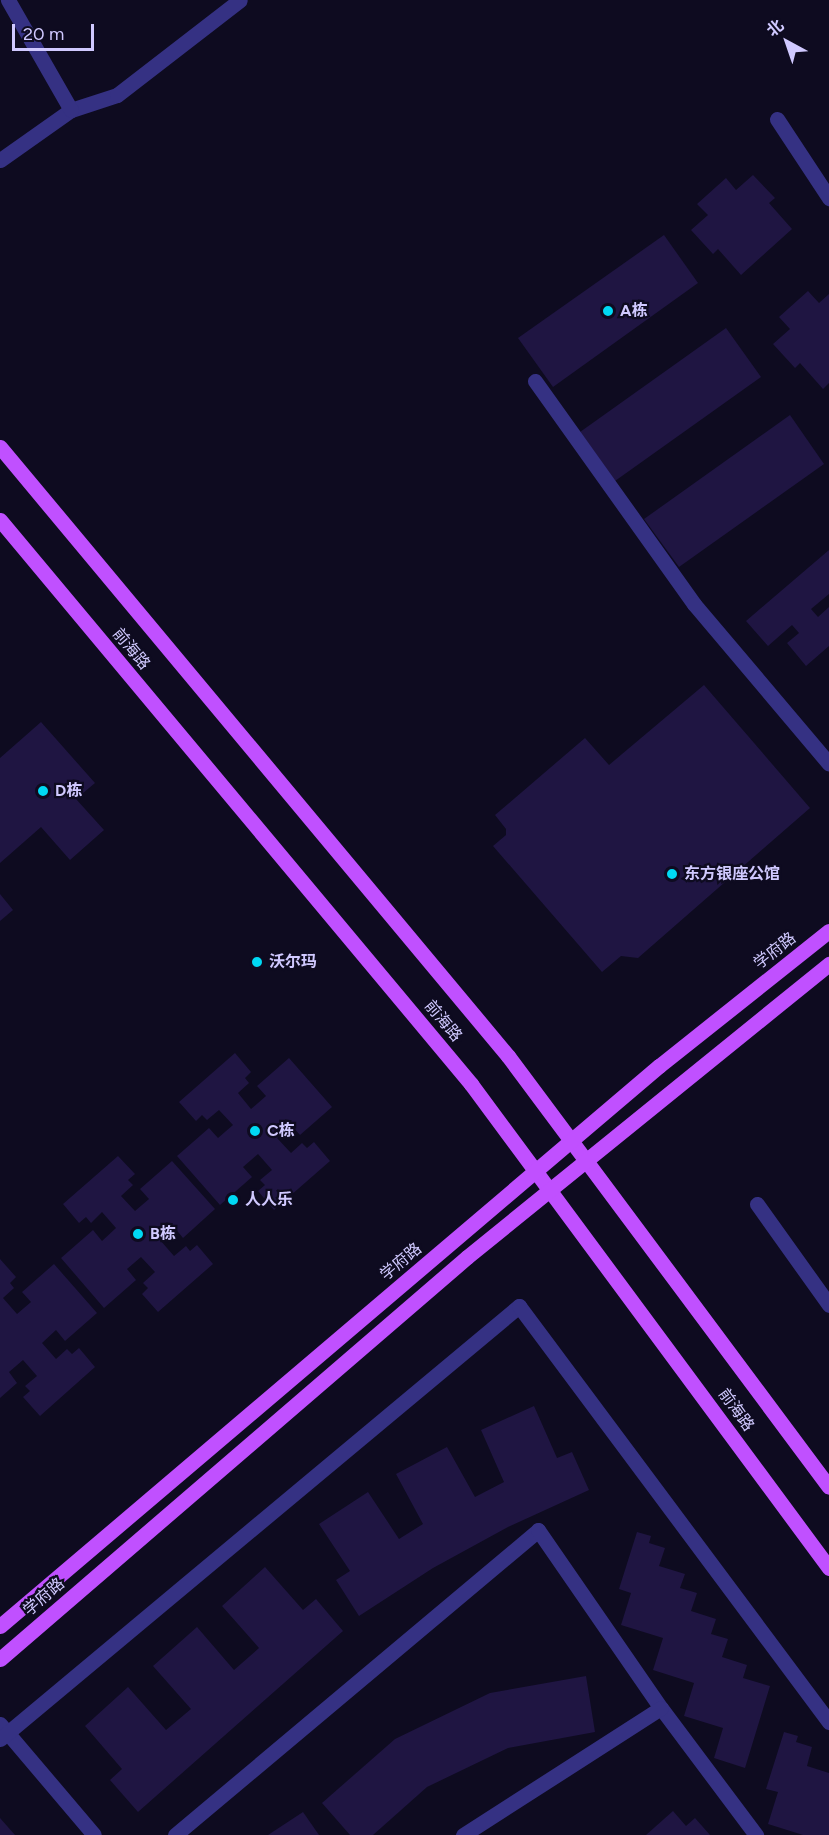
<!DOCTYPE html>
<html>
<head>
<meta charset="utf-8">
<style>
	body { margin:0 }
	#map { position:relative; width:829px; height:1835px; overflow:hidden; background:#0e0b20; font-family:Figtree,"Noto Sans SC",sans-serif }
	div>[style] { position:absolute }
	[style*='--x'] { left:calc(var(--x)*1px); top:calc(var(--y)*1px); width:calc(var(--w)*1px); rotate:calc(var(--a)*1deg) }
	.building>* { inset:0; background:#1f1542 }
	.minor>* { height:15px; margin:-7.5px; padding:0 7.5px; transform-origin:7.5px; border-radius:7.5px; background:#353183 }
	.major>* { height:15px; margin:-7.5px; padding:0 7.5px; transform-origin:7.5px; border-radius:7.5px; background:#c050ff }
	.dots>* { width:16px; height:16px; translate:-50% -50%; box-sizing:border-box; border:3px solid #0e0b20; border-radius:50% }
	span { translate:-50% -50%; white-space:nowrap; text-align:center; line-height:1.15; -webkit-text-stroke:4.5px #0e0b20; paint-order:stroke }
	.poi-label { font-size:16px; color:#d0c9ff; font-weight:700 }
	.left { translate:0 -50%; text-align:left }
	.street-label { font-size:16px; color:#d0c9ff }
	.north { position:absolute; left:757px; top:12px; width:60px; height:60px; -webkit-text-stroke:4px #0e0b20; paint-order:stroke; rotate:320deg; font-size:16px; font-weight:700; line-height:24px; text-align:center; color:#d0c9ff }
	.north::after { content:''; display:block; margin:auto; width:21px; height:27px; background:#d0c9ff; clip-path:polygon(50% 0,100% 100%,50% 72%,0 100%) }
	.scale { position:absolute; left:12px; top:24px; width:82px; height:27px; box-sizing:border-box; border:3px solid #d0c9ff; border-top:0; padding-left:8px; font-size:18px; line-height:21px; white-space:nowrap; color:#d0c9ff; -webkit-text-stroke:4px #0e0b20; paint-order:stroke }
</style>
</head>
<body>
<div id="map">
	<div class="building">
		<div style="clip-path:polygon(753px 175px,775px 198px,769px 203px,792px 229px,741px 275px,718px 249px,713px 254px,691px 230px,708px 215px,697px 204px,726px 178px,736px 190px)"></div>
		<div style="clip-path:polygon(664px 235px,698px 283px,553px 387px,518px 338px)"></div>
		<div style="clip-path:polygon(808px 291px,819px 303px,829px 294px,829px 383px,823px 389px,800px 363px,795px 368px,773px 344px,790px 329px,779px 317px)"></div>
		<div style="clip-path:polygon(726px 328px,761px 377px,615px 481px,580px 432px)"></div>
		<div style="clip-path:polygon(790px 415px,824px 464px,679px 567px,644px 519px)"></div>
		<div style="clip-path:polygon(829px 550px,829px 594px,811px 609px,818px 617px,829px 607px,829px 646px,806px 666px,787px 643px,799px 633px,792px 625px,768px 646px,746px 621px)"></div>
		<div style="clip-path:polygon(704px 685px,810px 808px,638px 958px,621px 956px,602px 972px,493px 846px,506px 835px,506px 829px,495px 815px,585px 738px,609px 765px)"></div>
		<div style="clip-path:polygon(41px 722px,95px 783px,76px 799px,104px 830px,70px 860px,41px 827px,0 863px,0 758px)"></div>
		<div style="clip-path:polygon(0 894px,13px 910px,0 921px)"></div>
		<div style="clip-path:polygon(235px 1053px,251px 1072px,245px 1078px,249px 1083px,238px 1093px,251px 1109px,266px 1096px,257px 1086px,289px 1058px,332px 1107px,300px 1135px,291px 1125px,277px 1138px,291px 1153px,302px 1143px,307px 1148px,314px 1142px,330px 1161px,274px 1210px,258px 1191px,265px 1185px,260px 1180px,272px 1170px,258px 1154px,243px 1167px,252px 1177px,220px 1205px,177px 1156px,209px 1128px,218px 1138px,233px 1125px,219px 1110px,207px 1120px,202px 1115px,196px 1121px,179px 1102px)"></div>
		<div style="clip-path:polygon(118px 1156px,135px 1174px,128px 1180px,133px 1185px,121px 1196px,135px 1211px,149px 1199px,140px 1189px,172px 1161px,215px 1209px,183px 1238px,174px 1227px,160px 1240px,174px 1256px,186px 1246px,190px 1251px,197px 1245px,213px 1264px,158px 1312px,142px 1294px,148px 1288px,143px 1283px,155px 1272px,141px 1257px,127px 1269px,136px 1280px,104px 1308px,61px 1258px,93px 1230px,102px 1241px,116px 1228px,102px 1212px,91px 1223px,86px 1217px,79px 1223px,63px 1204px)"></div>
		<div style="clip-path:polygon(0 1259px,16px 1277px,10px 1283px,14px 1288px,3px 1298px,17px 1314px,31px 1302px,22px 1292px,54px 1264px,97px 1313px,65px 1341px,56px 1330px,42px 1343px,56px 1359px,67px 1349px,72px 1354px,79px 1348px,95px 1367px,40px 1416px,23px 1397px,30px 1391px,25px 1386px,37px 1376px,23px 1360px,9px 1372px,17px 1383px,0 1398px)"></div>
		<div style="clip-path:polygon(534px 1406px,557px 1458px,572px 1452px,589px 1490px,508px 1527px,433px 1568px,359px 1616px,336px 1580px,350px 1571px,319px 1524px,368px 1492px,399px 1539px,423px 1524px,396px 1474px,447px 1447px,475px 1497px,504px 1482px,481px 1430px)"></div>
		<div style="clip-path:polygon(637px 1532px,651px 1536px,649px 1543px,665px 1548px,659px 1566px,685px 1574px,680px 1588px,697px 1593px,691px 1611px,716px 1619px,711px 1634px,728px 1639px,722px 1657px,747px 1665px,743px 1678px,770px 1686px,745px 1768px,714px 1758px,723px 1728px,684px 1716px,694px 1683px,653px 1670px,663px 1638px,621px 1625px,631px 1593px,619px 1589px)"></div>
		<div style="clip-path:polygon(265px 1567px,303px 1610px,316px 1599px,343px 1631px,138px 1812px,110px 1780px,122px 1769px,85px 1726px,128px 1687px,166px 1730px,191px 1709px,153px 1666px,197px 1627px,234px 1670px,259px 1648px,222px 1606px)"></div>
		<div style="clip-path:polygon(586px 1676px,595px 1732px,508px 1748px,427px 1787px,373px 1835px,350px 1835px,322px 1803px,395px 1739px,490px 1693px)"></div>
		<div style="clip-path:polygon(784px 1732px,798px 1736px,796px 1742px,812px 1747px,807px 1766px,829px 1773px,829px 1835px,803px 1835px,768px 1824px,778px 1792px,766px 1789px)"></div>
		<div style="clip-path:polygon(673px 1811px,686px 1826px,695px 1818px,710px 1835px,646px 1835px)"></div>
		<div style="clip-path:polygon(303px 1812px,319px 1835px,268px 1835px)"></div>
		<div style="clip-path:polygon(0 1818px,15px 1835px,0 1835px)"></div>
	</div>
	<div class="minor">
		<div style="--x:71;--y:110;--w:48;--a:-18.1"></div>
		<div style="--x:117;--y:95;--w:155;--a:-37.7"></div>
		<div style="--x:777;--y:119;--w:95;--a:56.6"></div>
		<div style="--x:0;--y:160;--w:87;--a:-35.2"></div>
		<div style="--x:71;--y:110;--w:127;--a:-119.8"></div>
		<div style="--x:535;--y:381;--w:274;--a:54.5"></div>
		<div style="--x:694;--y:604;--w:209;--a:49.8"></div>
		<div style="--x:757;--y:1204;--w:124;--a:54.5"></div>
		<div style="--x:0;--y:1724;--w:145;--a:49.7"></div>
		<div style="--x:0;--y:1739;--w:676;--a:-39.84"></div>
		<div style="--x:519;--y:1306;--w:519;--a:53.31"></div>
		<div style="--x:175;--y:1835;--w:474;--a:-40"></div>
		<div style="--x:538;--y:1530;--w:216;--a:55.4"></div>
		<div style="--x:661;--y:1708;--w:159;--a:53.2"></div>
		<div style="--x:463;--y:1835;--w:235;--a:-32.7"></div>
	</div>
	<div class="major">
		<div style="--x:0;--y:447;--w:793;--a:50.17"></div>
		<div style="--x:508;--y:1056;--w:537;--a:53.32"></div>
		<div style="--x:0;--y:520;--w:735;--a:50.13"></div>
		<div style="--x:471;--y:1084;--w:602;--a:53.51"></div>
		<div style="--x:0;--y:1626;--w:865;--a:-40.36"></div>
		<div style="--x:659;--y:1066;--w:217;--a:-38.5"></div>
		<div style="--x:0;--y:1659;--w:616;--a:-40.72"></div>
		<div style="--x:467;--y:1257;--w:466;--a:-39"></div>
	</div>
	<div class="dots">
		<div style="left:608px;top:311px;background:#00d9f4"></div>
		<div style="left:43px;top:791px;background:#00d9f4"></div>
		<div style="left:672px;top:874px;background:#00d9f4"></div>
		<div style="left:257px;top:962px;background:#00d9f4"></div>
		<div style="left:255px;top:1131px;background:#00d9f4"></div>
		<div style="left:233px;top:1200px;background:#00d9f4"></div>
		<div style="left:138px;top:1234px;background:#00d9f4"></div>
	</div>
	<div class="poi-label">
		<span class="left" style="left:620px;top:311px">A栋</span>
		<span class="left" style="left:55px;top:791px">D栋</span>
		<span class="left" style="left:684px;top:874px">东方银座公馆</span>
		<span class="left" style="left:269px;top:962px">沃尔玛</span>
		<span class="left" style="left:267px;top:1131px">C栋</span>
		<span class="left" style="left:245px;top:1200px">人人乐</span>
		<span class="left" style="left:150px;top:1234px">B栋</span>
	</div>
	<div class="street-label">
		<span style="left:131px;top:649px;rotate:50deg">前海路</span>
		<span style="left:775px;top:951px;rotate:-38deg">学府路</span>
		<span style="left:443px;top:1021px;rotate:50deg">前海路</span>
		<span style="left:401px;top:1262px;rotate:-40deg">学府路</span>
		<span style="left:736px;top:1410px;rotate:54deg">前海路</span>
		<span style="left:44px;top:1597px;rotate:-41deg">学府路</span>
	</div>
	<div class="north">北</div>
	<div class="scale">20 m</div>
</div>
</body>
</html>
